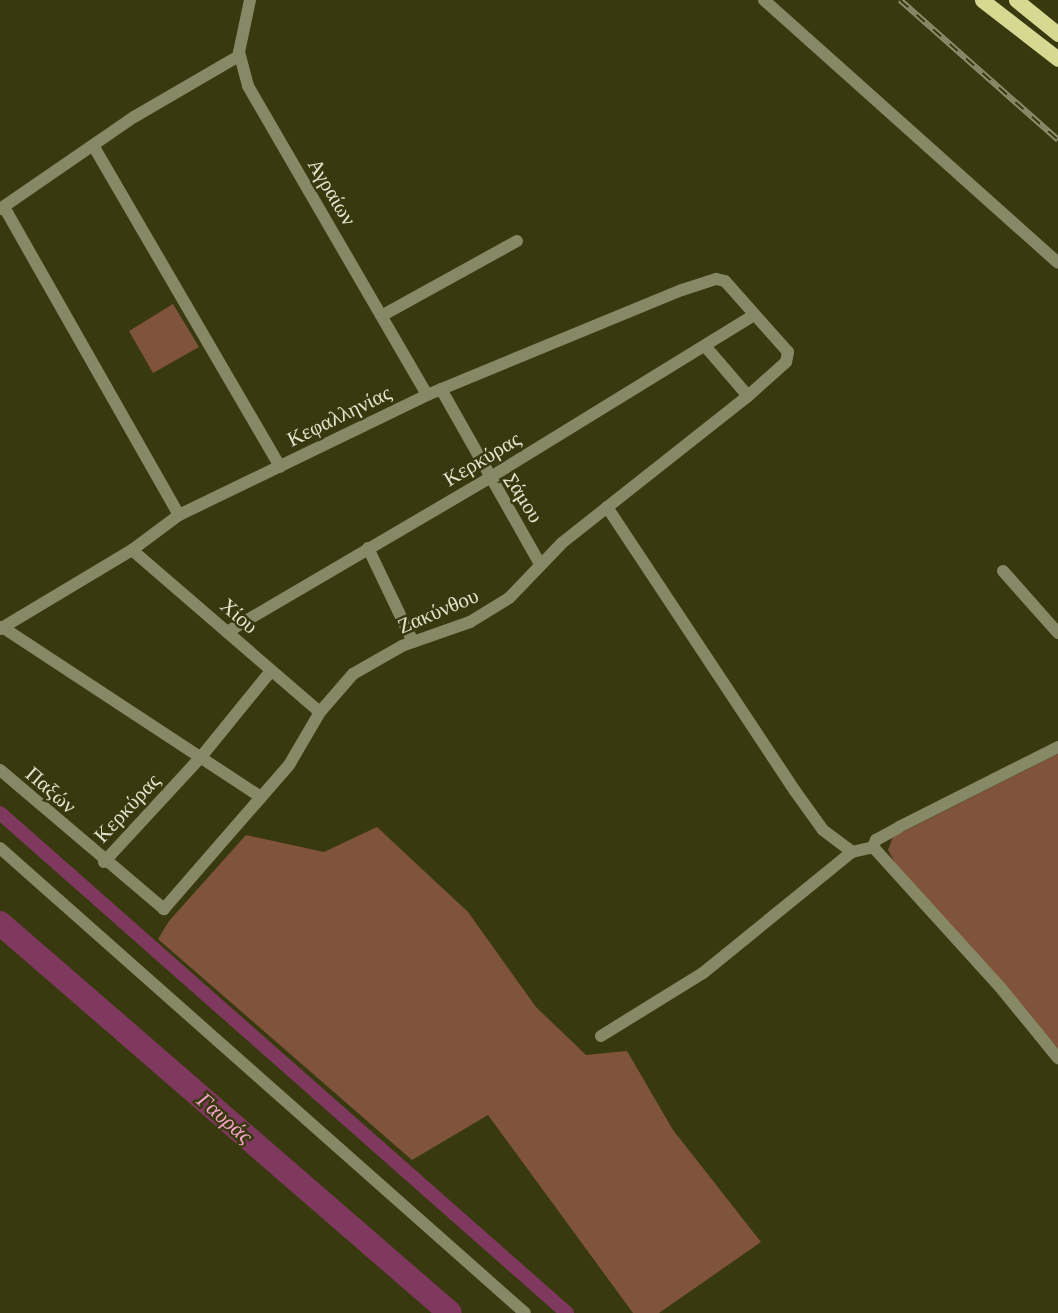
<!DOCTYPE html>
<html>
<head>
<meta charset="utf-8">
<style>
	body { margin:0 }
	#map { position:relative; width:1058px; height:1313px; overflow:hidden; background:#393910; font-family:"Crimson Pro",serif }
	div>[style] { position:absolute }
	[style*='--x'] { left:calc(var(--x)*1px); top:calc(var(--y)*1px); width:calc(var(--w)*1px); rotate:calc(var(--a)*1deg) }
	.green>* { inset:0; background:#80533b }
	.canal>* { height:14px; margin:-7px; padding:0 7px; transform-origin:7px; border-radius:7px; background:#80395e }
	.river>* { height:24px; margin:-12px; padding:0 12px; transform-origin:12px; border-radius:12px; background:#80395e }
	.minor>* { height:12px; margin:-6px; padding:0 6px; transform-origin:6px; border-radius:6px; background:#878866 }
	.primary>* { height:15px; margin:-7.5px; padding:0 7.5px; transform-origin:7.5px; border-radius:7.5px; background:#d7d992 }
	.rail>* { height:6px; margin-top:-3px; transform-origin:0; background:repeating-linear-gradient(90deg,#393910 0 11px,#8d8d6d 0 22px); box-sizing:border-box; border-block:2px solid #8d8d6d }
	span { translate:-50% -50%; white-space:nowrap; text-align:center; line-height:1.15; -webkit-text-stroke:5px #393910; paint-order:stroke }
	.street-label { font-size:21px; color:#e2e3cc }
	.water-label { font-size:22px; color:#f6a2ca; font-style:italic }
</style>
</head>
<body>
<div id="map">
	<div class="green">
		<div style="clip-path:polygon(173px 304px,199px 347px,153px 373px,129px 331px)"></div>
		<div style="clip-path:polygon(1058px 754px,1058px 1048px,896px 865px,888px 850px,893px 837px)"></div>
		<div style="clip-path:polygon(377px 827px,468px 912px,536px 1007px,586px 1055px,627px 1051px,673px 1130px,761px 1242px,659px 1313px,633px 1313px,488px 1115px,412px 1160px,158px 939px,169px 921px,246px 835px,324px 852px)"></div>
	</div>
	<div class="canal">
		<div style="--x:0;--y:813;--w:756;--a:41.41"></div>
	</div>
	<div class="river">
		<div style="--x:0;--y:923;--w:595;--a:40.91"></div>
	</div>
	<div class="minor">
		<div style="--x:250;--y:0;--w:53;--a:101.9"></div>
		<div style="--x:239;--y:52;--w:35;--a:75"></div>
		<div style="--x:248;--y:86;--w:357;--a:59.9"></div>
		<div style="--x:764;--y:0;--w:394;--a:41.8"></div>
		<div style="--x:94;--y:147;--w:370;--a:59.8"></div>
		<div style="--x:4;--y:207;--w:354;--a:60.4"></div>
		<div style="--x:0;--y:209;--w:163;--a:-34.5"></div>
		<div style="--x:134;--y:117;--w:121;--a:-30.2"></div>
		<div style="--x:383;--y:315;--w:153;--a:-28.9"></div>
		<div style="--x:705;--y:346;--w:66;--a:49.3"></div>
		<div style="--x:441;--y:389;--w:201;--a:60.5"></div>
		<div style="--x:607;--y:507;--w:341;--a:56.5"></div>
		<div style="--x:795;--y:791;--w:48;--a:54.3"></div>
		<div style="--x:823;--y:830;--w:36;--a:37"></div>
		<div style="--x:852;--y:852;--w:22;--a:-13"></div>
		<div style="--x:873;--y:847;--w:8;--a:-67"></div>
		<div style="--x:876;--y:840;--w:26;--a:-29"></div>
		<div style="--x:899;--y:827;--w:178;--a:-26.7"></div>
		<div style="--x:368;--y:548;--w:104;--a:64.4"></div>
		<div style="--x:132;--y:550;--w:248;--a:40.8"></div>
		<div style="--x:1003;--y:571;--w:83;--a:48.4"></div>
		<div style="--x:2;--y:627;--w:310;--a:33.3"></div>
		<div style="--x:0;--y:629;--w:154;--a:-30.9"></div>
		<div style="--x:132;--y:550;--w:59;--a:-36.7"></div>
		<div style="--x:179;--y:515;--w:276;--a:-25.8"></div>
		<div style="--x:427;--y:395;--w:276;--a:-22.4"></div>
		<div style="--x:682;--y:290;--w:36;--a:-18"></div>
		<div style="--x:716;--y:279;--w:9;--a:13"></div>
		<div style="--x:725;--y:281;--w:95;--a:48.4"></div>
		<div style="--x:788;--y:352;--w:10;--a:101"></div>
		<div style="--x:786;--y:362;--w:51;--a:138.2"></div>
		<div style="--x:748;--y:396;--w:237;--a:141.7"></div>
		<div style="--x:562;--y:543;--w:76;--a:133.9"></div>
		<div style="--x:509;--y:598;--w:46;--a:148.4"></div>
		<div style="--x:470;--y:622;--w:72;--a:160.6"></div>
		<div style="--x:402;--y:646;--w:56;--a:150.3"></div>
		<div style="--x:353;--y:674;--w:50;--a:131"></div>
		<div style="--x:320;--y:712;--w:61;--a:120.3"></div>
		<div style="--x:289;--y:765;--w:191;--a:131"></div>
		<div style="--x:164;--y:909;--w:215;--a:-139.7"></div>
		<div style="--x:227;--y:632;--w:304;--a:-30.4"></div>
		<div style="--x:489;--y:478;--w:311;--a:-31.6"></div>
		<div style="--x:873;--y:847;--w:189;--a:47.8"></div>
		<div style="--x:1000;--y:987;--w:92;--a:50.8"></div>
		<div style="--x:0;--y:848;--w:701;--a:41.53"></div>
		<div style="--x:104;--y:862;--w:143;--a:-47.3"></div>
		<div style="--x:201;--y:757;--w:111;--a:-50.9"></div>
		<div style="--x:601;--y:1036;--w:120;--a:-31.7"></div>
		<div style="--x:703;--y:973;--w:192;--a:-39.1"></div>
	</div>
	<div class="primary">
		<div style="--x:982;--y:0;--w:96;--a:37.8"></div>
		<div style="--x:1016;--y:0;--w:54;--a:39"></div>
	</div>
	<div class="rail">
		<div style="--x:900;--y:0;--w:211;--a:41.5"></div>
	</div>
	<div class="street-label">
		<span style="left:332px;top:192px;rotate:59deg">Αγραίων</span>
		<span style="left:339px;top:416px;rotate:-26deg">Κεφαλληνίας</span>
		<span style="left:482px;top:459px;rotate:-31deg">Κερκύρας</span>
		<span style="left:524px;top:498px;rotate:59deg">Σάμου</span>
		<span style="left:438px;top:611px;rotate:-23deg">Ζακύνθου</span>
		<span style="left:239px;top:616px;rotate:41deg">Χίου</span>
		<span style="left:51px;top:790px;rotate:41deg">Παξών</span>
		<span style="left:127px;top:808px;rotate:-47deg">Κερκύρας</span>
	</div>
	<div class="water-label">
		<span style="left:225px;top:1118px;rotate:41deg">Γαυράς</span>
	</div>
</div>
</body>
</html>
